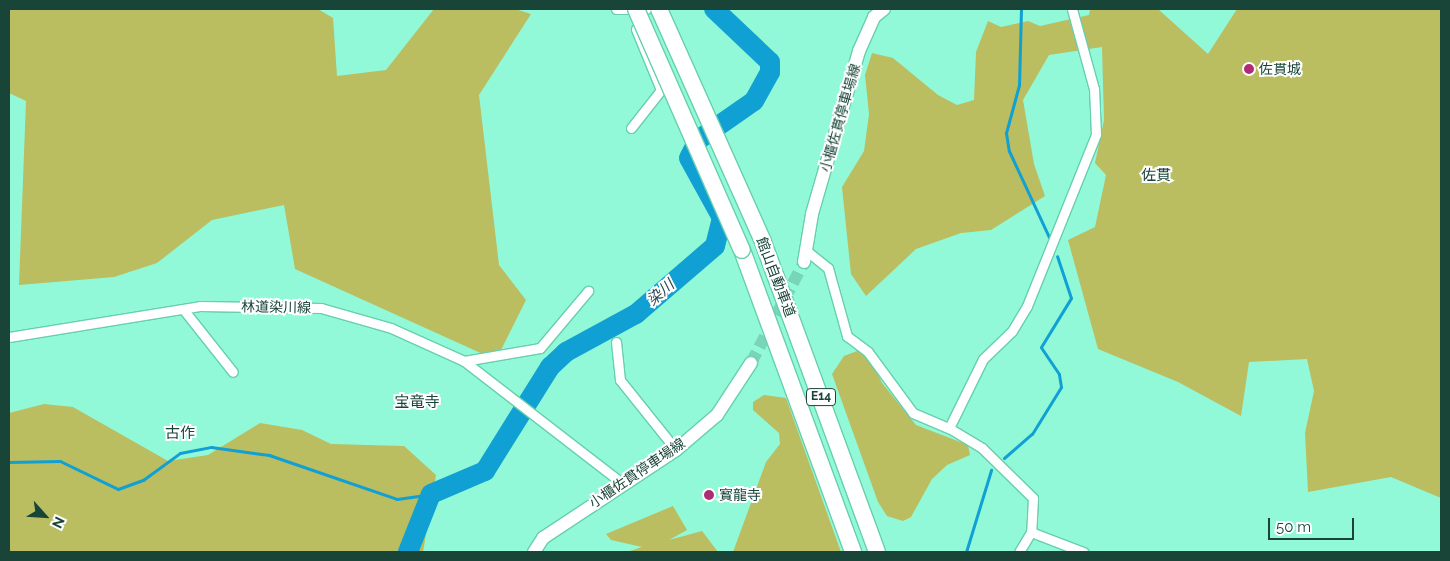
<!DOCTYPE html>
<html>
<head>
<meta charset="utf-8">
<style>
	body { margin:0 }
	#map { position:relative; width:1450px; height:561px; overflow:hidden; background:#91f9d7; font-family:Raleway,"Noto Sans JP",sans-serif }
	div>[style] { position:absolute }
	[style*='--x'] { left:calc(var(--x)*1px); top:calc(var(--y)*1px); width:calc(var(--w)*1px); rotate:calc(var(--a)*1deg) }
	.green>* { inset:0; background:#babd60 }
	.stream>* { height:3px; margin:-1.5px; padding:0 1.5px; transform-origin:1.5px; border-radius:1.5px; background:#10a0d3 }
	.river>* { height:20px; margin:-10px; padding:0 10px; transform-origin:10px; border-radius:10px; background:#10a0d3 }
	.secondary-tunnel>* { height:12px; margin-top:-6px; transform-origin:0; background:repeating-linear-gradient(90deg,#79d5b7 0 12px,transparent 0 18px) }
	.roads { filter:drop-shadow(1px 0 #67cfae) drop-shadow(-1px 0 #67cfae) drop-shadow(0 1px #67cfae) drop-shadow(0 -1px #67cfae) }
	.minor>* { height:9px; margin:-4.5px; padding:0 4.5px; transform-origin:4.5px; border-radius:4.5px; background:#fff }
	.secondary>* { height:12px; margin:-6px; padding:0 6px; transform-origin:6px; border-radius:6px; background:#fff }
	.motorway>* { height:16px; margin:-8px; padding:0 8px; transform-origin:8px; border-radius:8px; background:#fff }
	.bridges { filter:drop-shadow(1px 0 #67cfae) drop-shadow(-1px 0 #67cfae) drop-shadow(0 1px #67cfae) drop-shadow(0 -1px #67cfae) }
	.motorway-bridge>* { height:16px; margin:-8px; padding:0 8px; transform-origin:8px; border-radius:8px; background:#fff }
	.dots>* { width:14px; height:14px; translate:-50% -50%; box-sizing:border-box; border:2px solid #fff; border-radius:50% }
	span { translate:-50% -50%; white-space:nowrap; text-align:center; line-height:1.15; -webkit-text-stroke:4px #fff; paint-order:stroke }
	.shield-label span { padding:1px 4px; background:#fff; border:1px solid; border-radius:4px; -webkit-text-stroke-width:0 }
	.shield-label { font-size:12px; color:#194538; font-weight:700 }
	.poi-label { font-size:14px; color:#194538 }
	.left { translate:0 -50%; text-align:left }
	.street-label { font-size:14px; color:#194538 }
	.neighbourhood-label { font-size:15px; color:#194538 }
	.water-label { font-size:15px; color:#2b4451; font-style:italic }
	.frame { position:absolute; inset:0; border:10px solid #194538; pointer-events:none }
	.north { position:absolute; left:20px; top:491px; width:50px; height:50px; -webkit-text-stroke:4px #fff; paint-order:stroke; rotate:116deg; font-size:14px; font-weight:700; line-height:20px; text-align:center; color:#194538 }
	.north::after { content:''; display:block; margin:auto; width:18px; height:22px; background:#194538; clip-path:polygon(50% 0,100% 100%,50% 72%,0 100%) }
	.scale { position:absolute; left:1268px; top:518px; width:86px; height:22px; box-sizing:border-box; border:2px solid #194538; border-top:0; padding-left:6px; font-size:15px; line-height:18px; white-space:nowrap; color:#194538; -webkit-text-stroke:4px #fff; paint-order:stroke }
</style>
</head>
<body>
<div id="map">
	<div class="green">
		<div style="clip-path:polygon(9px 9px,318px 9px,333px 18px,337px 76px,386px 70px,434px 9px,515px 9px,531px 14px,479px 95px,499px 265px,526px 300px,496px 360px,295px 269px,284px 205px,212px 220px,157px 263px,114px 277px,19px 285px,26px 101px,9px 93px)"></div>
		<div style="clip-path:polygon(1090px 9px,1158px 9px,1208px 54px,1237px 9px,1441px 9px,1441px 498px,1391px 477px,1308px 492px,1305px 433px,1314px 391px,1307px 359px,1249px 362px,1241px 416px,1178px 382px,1098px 349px,1068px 240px,1095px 227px,1106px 175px,1095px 163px,1104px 120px,1102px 47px,1049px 55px,1023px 100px,1034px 164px,1045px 196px,991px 230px,961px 233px,916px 249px,866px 296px,851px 274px,842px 187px,864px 151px,869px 114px,865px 75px,872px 53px,893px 58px,938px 95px,957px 105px,974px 100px,976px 52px,988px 21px,1001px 27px,1028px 21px,1040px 26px,1089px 15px)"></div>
		<div style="clip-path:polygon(865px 348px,882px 383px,916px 425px,968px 445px,970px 455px,947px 465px,932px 479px,911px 517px,903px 521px,887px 516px,878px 502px,832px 374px,844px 356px)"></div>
		<div style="clip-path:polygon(764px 395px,786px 398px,841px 552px,733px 552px,766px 462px,780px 444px,779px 433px,753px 410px,753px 402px)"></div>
		<div style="clip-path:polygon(44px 404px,73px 407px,168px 461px,208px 455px,260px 423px,302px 430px,331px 444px,404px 446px,436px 475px,423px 552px,9px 552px,9px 413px)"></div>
		<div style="clip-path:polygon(673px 506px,687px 530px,669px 540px,702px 531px,718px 552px,627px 552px,642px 547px,611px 540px,606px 534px)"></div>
	</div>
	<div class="stream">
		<div style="--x:1021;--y:9;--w:76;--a:91.5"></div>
		<div style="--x:1019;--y:85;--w:50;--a:105.2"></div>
		<div style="--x:1006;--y:133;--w:18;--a:81"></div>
		<div style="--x:1009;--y:151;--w:95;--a:65.1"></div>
		<div style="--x:1004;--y:458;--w:37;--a:-41"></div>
		<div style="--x:1032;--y:434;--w:55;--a:-58.3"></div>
		<div style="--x:1061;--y:387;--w:13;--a:-99"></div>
		<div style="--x:1059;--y:374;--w:32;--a:-124"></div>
		<div style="--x:1041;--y:347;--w:57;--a:-58.5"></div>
		<div style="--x:1071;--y:298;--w:44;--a:-108.4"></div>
		<div style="--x:9;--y:462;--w:51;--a:-1.1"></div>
		<div style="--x:60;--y:461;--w:64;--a:25.8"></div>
		<div style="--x:118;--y:489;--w:27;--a:-20"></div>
		<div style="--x:143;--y:480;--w:46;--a:-36.1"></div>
		<div style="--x:180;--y:453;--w:32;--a:-11"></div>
		<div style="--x:211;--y:447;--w:59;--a:7.9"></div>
		<div style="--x:269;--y:455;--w:135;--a:19"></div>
		<div style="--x:397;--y:499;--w:34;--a:-8"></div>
		<div style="--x:966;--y:552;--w:86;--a:-73"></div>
	</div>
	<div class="river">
		<div style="--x:408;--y:552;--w:62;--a:-68.4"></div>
		<div style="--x:431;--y:494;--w:59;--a:-23.1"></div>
		<div style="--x:485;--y:471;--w:123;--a:-58"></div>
		<div style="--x:550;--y:367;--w:22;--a:-43"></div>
		<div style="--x:566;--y:352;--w:80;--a:-28.5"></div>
		<div style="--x:636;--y:314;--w:104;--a:-40.7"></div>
		<div style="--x:715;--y:246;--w:29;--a:-76"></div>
		<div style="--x:722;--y:218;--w:68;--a:-118.8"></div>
		<div style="--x:689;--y:158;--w:20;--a:-63"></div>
		<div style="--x:698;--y:140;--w:68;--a:-34.9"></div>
		<div style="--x:754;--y:101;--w:33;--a:-61"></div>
		<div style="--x:770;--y:72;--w:10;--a:-90"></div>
		<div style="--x:770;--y:62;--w:77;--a:-136.6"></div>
	</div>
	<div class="secondary-tunnel">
		<div style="--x:751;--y:363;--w:114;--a:-62.3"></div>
	</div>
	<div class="roads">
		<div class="minor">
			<div style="--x:616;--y:9;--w:30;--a:0"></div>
			<div style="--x:631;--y:128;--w:48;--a:-51.7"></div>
			<div style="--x:661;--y:90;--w:66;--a:-112.3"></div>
			<div style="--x:808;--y:252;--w:26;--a:39"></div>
			<div style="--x:828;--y:268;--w:71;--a:74.4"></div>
			<div style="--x:847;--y:336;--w:26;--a:37"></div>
			<div style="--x:868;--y:352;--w:76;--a:53.6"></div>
			<div style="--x:913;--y:413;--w:39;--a:23"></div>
			<div style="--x:949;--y:428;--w:39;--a:31"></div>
			<div style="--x:982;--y:448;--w:71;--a:44.4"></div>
			<div style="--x:1033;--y:498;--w:34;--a:93"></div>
			<div style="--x:1031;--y:532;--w:23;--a:121"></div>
			<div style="--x:183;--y:309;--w:80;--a:51.6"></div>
			<div style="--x:9;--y:337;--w:193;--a:-9.2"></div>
			<div style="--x:200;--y:306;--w:121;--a:0.9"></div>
			<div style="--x:321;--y:308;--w:73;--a:15.9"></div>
			<div style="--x:391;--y:328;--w:80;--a:24.3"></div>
			<div style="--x:464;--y:361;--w:200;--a:37.7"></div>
			<div style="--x:616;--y:342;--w:38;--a:84"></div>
			<div style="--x:620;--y:380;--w:90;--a:51.3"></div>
			<div style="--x:464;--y:361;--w:77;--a:-9.7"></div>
			<div style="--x:540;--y:348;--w:75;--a:-49.9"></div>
			<div style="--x:949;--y:428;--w:77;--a:-63.8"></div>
			<div style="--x:983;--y:359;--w:40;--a:-44"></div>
			<div style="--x:1012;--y:331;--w:29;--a:-59"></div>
			<div style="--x:1027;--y:306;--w:185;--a:-68.1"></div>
			<div style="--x:1096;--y:134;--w:45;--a:-92.5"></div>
			<div style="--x:1094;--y:89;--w:83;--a:-105.4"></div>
			<div style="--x:1031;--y:532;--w:56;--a:21"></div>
		</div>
		<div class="secondary">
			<div style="--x:804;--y:262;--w:49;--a:-80.5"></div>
			<div style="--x:812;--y:214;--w:170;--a:-73.9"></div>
			<div style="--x:859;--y:51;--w:37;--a:-66"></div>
			<div style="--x:874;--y:17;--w:13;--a:-39"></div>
			<div style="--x:534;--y:552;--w:17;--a:-57"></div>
			<div style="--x:543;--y:538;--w:159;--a:-33.5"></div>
			<div style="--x:676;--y:450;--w:54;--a:-40.5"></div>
			<div style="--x:717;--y:415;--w:62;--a:-56.8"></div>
		</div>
		<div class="motorway">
			<div style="--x:659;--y:9;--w:255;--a:65.9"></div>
			<div style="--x:763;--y:242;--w:330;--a:69.8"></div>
			<div style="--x:742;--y:250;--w:322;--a:69.8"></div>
		</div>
	</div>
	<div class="bridges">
		<div class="motorway-bridge">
			<div style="--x:636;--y:9;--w:263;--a:66.3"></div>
		</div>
	</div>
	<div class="dots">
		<div style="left:1249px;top:69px;background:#ae2b75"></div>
		<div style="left:709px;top:495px;background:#ae2b75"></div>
	</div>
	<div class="shield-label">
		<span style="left:821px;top:397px">E14</span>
	</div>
	<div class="poi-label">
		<span class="left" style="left:1259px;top:69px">佐貫城</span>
		<span class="left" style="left:719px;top:495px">寳龍寺</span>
	</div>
	<div class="street-label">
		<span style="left:840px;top:118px;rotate:-74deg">小櫃佐貫停車場線</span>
		<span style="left:776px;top:277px;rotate:69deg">館山自動車道</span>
		<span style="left:276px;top:307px;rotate:1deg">林道染川線</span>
		<span style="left:637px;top:473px;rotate:-34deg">小櫃佐貫停車場線</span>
	</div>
	<div class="neighbourhood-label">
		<span style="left:1156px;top:176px">佐貫</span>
		<span style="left:417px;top:403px">宝竜寺</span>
		<span style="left:180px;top:434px">古作</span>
	</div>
	<div class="water-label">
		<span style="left:661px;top:293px;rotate:-41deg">染川</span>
	</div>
	<div class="frame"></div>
	<div class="north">N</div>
	<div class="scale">50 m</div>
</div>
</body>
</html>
